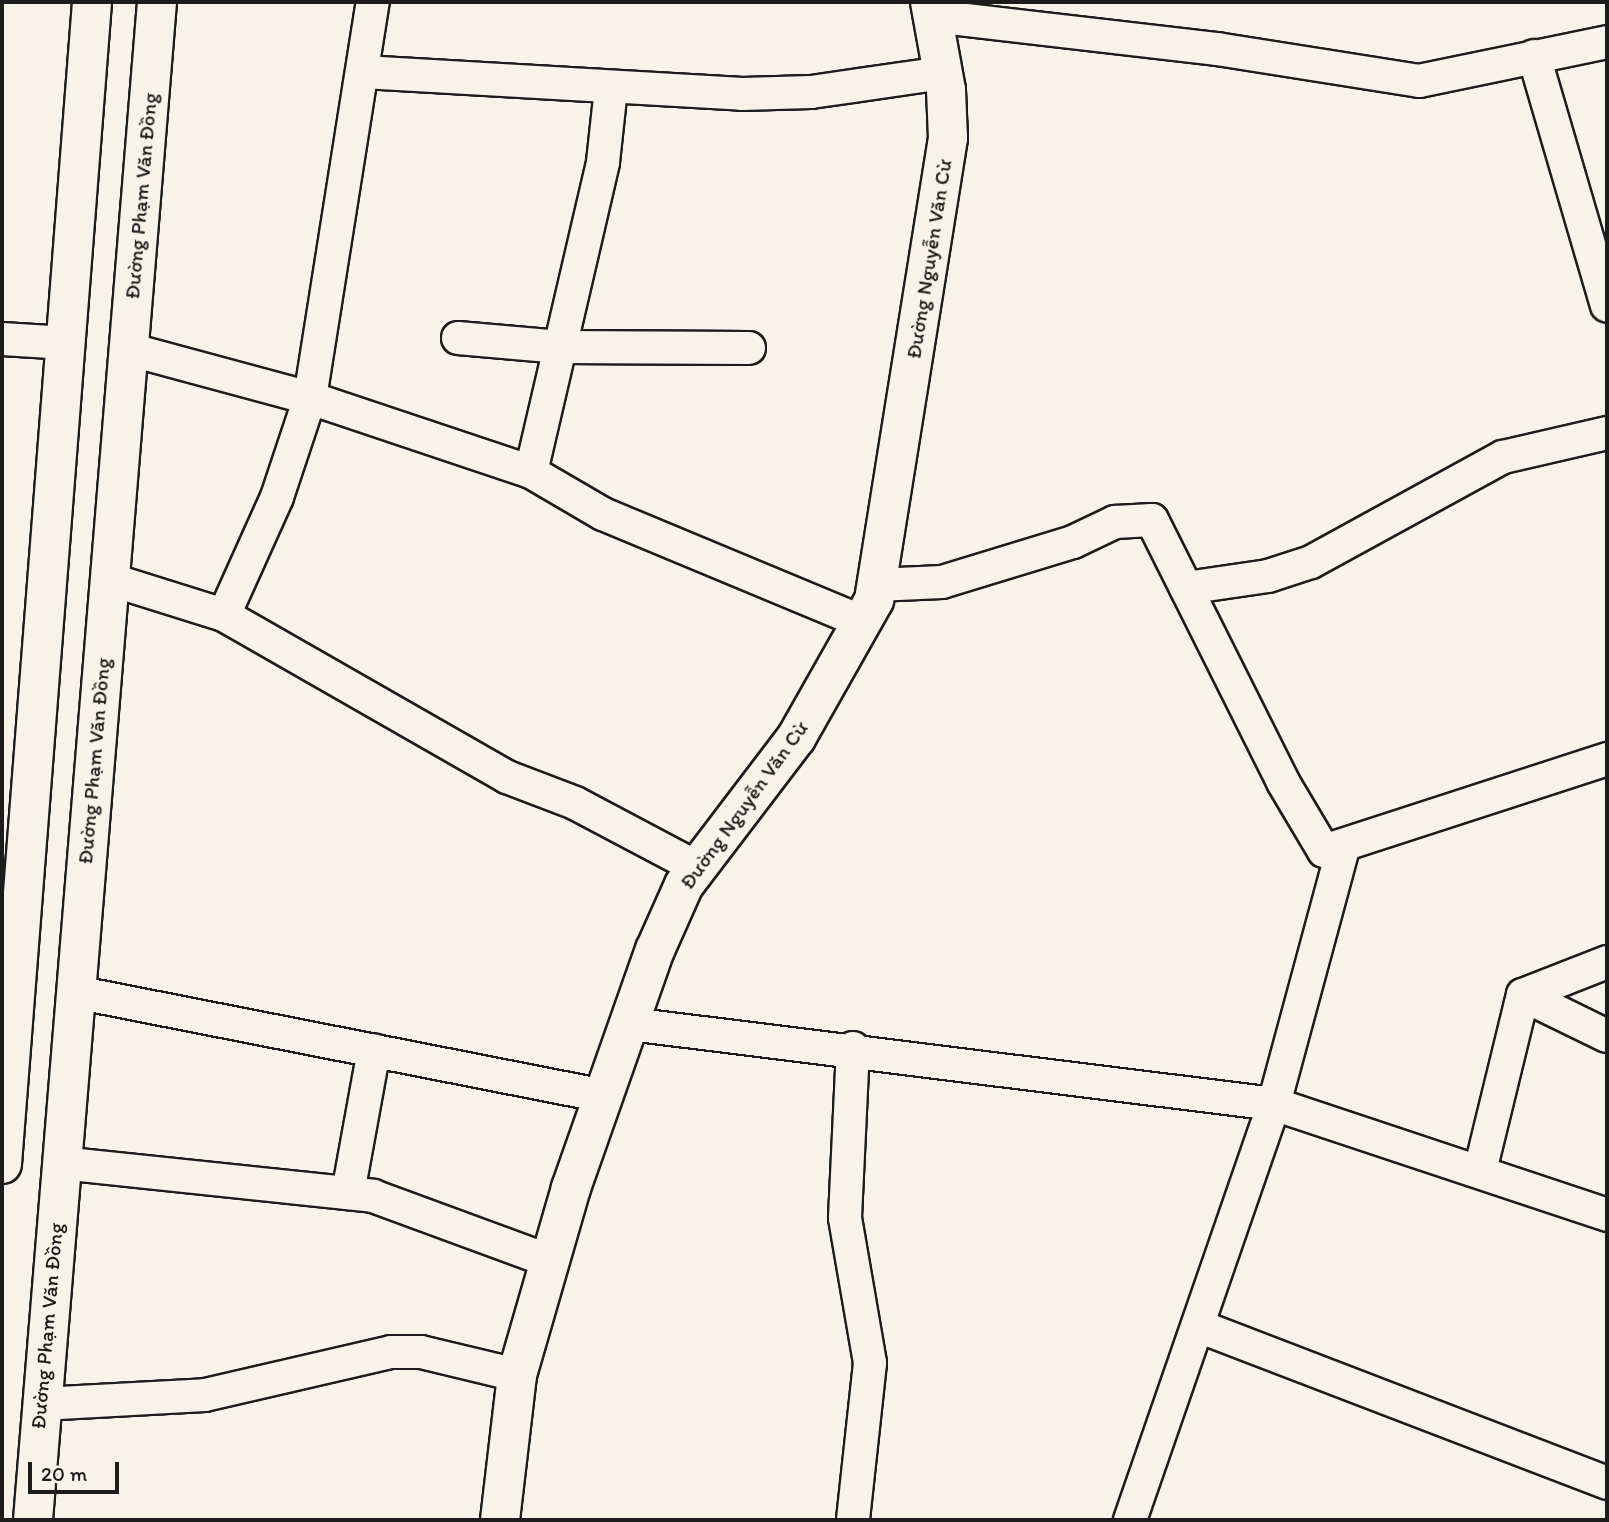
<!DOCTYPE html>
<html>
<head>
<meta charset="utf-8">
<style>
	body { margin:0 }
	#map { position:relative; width:1609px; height:1522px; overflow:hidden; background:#f7f3e8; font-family:Itim,sans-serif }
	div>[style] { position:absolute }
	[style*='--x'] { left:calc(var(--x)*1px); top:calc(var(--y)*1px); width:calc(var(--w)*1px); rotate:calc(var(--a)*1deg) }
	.roads { filter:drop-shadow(2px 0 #1c1c1c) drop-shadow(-2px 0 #1c1c1c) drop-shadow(0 2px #1c1c1c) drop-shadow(0 -2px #1c1c1c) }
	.street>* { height:32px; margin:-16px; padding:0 16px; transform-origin:16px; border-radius:16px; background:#f7f3e8 }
	.secondary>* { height:38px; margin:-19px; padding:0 19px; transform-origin:19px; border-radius:19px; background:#f7f3e8 }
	span { translate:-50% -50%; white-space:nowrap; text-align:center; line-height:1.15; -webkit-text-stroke:5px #f7f3e8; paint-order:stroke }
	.street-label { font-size:21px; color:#1c1c1c }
	.frame { position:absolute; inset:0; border:4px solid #1c1c1c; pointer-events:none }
	.scale { position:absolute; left:28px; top:1462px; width:91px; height:32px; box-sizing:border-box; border:4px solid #1c1c1c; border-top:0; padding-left:9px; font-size:21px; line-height:24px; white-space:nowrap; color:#1c1c1c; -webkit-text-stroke:5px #f7f3e8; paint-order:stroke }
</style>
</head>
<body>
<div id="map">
	<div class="roads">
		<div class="street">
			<div style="--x:932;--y:16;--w:287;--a:6.6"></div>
			<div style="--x:1217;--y:49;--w:205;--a:9"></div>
			<div style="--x:1419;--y:81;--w:192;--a:-11.7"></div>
			<div style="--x:1534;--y:56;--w:260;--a:73.7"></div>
			<div style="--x:363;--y:72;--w:380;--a:3.3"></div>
			<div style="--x:742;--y:94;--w:69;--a:-1.7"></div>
			<div style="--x:811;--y:92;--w:133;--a:-8.2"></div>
			<div style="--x:458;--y:338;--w:103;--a:5"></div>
			<div style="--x:561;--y:347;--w:188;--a:0.3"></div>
			<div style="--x:2;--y:339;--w:65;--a:3.5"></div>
			<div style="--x:128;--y:349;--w:188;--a:15.1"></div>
			<div style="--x:310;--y:398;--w:233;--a:18.5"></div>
			<div style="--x:531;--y:472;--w:83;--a:30.3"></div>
			<div style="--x:603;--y:514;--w:281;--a:22.6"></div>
			<div style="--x:531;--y:472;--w:318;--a:-76.9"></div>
			<div style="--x:603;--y:162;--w:74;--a:-83.8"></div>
			<div style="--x:109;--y:579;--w:121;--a:17.4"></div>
			<div style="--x:224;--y:615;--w:326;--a:29.8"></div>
			<div style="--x:507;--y:777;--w:73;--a:20.9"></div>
			<div style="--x:575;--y:803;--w:137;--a:27.9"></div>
			<div style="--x:876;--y:585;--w:66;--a:-2.6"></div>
			<div style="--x:942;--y:582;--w:137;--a:-17"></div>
			<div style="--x:1073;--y:542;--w:47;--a:-25.5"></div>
			<div style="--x:1115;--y:522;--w:37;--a:-3"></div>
			<div style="--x:1152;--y:520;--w:293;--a:63.4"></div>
			<div style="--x:1283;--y:782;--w:80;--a:59.3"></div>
			<div style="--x:1324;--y:851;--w:298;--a:-18"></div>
			<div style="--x:1186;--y:588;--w:83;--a:-8.3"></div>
			<div style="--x:1268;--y:576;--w:45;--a:-18"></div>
			<div style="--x:1311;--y:562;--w:219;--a:-28.7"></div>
			<div style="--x:1503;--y:457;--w:107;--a:-13"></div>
			<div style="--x:224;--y:615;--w:129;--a:-65.8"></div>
			<div style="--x:277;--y:497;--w:104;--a:-71.6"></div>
			<div style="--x:310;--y:398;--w:401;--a:-81"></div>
			<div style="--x:75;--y:992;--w:539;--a:11.12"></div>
			<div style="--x:1523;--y:995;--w:93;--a:26"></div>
			<div style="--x:1523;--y:995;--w:90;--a:-21.4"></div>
			<div style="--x:630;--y:1024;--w:649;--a:7.08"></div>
			<div style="--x:1274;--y:1104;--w:351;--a:18.4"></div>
			<div style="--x:853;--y:1048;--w:170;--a:92.7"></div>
			<div style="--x:845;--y:1218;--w:147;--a:80.2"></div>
			<div style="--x:870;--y:1363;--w:158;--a:96.2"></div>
			<div style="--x:61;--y:1163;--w:314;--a:6"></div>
			<div style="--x:373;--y:1196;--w:189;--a:20.2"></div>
			<div style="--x:1480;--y:1171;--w:181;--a:-76.3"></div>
			<div style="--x:348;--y:1193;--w:145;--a:-79.7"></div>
			<div style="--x:1201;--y:1327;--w:435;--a:21"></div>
			<div style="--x:41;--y:1404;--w:164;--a:-3.1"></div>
			<div style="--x:205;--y:1395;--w:191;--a:-13"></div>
			<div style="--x:391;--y:1352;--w:30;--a:0"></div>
			<div style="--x:421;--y:1352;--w:99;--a:13.5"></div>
			<div style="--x:1130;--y:1520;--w:440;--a:-70.9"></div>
			<div style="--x:1274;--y:1104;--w:268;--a:-74.9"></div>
		</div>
		<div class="secondary">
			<div style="--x:2;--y:1164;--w:1165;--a:-85.57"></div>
			<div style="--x:33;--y:1520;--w:1523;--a:-85.33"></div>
			<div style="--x:500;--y:1520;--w:146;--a:-83.3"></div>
			<div style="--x:517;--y:1375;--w:195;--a:-73.9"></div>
			<div style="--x:571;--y:1188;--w:252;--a:-70.6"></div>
			<div style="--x:655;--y:950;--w:71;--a:-66"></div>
			<div style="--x:684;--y:885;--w:185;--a:-52.7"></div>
			<div style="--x:796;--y:738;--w:159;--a:-60.5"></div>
			<div style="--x:874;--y:600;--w:468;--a:-80.9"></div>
			<div style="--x:948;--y:138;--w:48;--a:-92.4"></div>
			<div style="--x:946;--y:90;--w:89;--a:-100.3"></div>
		</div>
	</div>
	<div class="street-label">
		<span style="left:141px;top:196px;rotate:-85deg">Đường Phạm Văn Đồng</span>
		<span style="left:929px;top:259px;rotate:-81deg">Đường Nguyễn Văn Cừ</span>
		<span style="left:94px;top:761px;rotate:-85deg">Đường Phạm Văn Đồng</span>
		<span style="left:744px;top:805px;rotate:-54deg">Đường Nguyễn Văn Cừ</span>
		<span style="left:47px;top:1326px;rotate:-85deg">Đường Phạm Văn Đồng</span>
	</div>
	<div class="frame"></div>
	<div class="scale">20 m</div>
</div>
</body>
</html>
